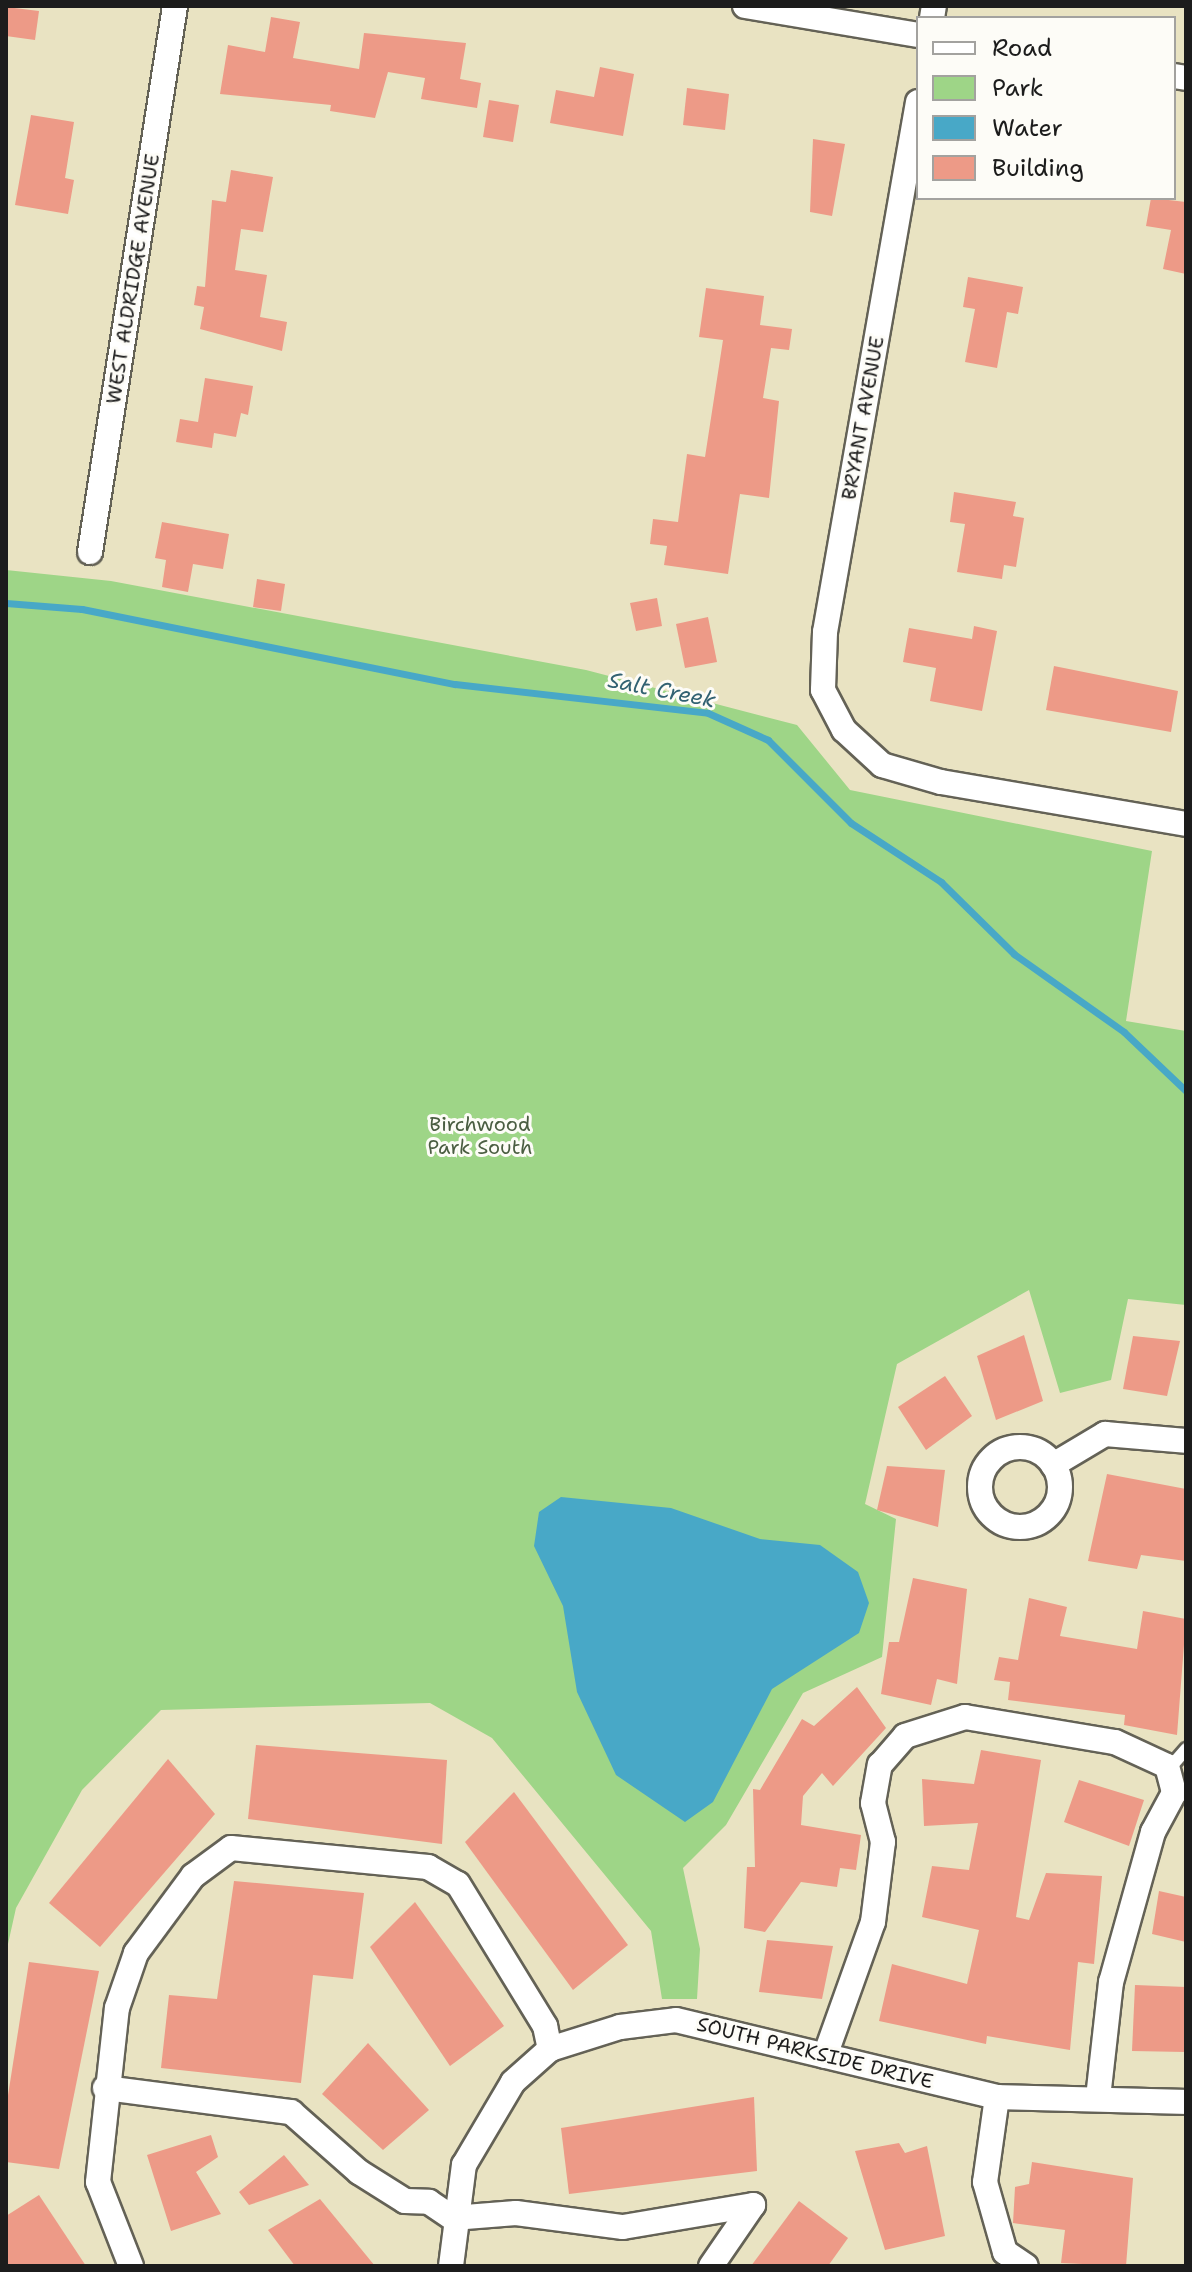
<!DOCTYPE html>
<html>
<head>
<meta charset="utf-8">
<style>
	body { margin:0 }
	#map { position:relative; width:1192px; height:2272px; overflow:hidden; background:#e9e3c2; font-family:"Shantell Sans",sans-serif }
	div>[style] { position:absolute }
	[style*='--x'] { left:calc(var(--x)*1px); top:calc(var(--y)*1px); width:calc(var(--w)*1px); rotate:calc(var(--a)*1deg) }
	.green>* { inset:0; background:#9ed587 }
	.water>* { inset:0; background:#48a8c7 }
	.stream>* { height:7px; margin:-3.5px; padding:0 3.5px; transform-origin:3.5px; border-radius:3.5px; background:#48a8c7 }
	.building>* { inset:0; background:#ed9a87 }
	.roads { filter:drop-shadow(2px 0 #646256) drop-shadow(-2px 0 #646256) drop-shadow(0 2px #646256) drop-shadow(0 -2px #646256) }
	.lane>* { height:12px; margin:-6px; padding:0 6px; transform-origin:6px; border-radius:6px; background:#fff }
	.street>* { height:24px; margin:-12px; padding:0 12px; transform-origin:12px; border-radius:12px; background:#fff }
	.street>.ring { margin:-12px; padding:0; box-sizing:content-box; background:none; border:24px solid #fff; border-radius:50% }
	span { translate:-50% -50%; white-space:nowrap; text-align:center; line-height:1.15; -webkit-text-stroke:6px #fdfcf7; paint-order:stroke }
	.street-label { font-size:20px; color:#1c1c1c }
	.park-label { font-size:20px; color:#4a5d41 }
	.water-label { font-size:22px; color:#326272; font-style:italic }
	.frame { position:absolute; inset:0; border:8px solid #1c1c1c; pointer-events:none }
	.legend { position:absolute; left:916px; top:16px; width:260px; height:184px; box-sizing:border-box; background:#fdfcf7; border:2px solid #a3a29f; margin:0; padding:10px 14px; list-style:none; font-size:24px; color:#1c1c1c }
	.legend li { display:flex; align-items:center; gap:16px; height:40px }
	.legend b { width:40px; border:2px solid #a3a29f }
</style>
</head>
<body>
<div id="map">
	<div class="green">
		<div style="clip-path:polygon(6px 570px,111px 581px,586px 670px,797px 725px,850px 790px,1152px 851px,1126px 1021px,1186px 1031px,1186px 1305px,1128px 1299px,1111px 1380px,1060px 1393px,1029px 1290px,897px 1364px,865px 1504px,896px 1519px,882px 1657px,803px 1693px,726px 1825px,683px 1868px,700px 1949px,697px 1999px,662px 1999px,651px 1931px,492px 1738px,430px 1703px,161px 1710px,82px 1790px,16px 1908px,6px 1953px)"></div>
	</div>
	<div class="water">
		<div style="clip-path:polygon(561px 1497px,671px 1508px,760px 1539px,820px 1545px,858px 1572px,869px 1603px,859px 1633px,772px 1689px,713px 1802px,685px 1822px,616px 1775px,577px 1692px,563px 1606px,534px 1546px,539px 1512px)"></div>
	</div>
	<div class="stream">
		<div style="--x:6;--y:603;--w:76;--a:4.5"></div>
		<div style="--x:82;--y:609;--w:380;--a:11.4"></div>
		<div style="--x:455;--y:684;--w:255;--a:6.5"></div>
		<div style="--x:708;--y:713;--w:66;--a:24.2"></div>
		<div style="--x:768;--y:740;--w:117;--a:45"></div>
		<div style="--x:851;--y:823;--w:108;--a:33.2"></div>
		<div style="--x:941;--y:882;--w:103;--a:44.6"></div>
		<div style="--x:1014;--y:954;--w:135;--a:35.3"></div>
		<div style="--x:1124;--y:1032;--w:86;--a:43.6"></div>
	</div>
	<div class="building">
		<div style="clip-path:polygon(6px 7px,39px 11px,35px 40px,6px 36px)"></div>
		<div style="clip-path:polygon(271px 17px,300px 22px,293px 58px,359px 69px,364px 33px,466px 43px,460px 79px,481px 83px,477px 108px,421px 99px,425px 78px,388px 72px,375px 118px,330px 111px,331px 105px,220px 94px,228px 45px,265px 52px)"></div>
		<div style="clip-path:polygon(600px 67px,634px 74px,623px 136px,550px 123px,556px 90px,594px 97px)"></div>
		<div style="clip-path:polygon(687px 88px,729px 94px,725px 130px,683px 125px)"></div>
		<div style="clip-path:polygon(489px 100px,519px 105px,513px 142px,483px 137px)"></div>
		<div style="clip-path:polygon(31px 115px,74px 122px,65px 178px,74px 180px,68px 214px,15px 205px)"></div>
		<div style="clip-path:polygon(813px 139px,845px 144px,832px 216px,810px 212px)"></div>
		<div style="clip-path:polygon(231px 170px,273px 177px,263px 232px,241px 229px,235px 270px,267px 275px,260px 317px,287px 322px,282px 351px,200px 329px,204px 307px,194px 305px,197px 286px,205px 287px,212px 200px,226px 202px)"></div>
		<div style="clip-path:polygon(1151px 198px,1186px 202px,1186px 274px,1163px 269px,1171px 230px,1146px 226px)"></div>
		<div style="clip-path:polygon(968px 277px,1023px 287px,1018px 314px,1007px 312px,997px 368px,965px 362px,975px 309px,963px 307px)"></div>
		<div style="clip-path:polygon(706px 288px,764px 296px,760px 325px,792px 329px,789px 350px,771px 348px,763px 398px,779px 401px,769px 498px,740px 494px,728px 574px,664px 565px,667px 546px,650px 544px,653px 519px,678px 522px,687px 454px,705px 457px,723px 340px,699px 337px)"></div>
		<div style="clip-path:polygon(205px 378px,253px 386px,248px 415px,241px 413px,236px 437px,214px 433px,212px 448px,176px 442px,180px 419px,198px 422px)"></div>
		<div style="clip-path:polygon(954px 492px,1016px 502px,1013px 516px,1024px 518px,1016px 567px,1004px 565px,1002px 579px,957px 572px,965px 524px,950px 522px)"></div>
		<div style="clip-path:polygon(162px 522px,229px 534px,223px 569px,193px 564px,188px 592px,162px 587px,166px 560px,155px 558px)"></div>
		<div style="clip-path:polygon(257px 579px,285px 584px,281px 611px,253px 607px)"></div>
		<div style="clip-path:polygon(657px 598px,662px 626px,636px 631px,630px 603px)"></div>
		<div style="clip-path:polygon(708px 617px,717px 662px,685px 668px,676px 624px)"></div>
		<div style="clip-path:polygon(974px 626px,997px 631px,982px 711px,930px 701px,936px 668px,903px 662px,909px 628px,972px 639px)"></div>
		<div style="clip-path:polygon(1054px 666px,1178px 691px,1171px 732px,1046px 710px)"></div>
		<div style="clip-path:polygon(1024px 1335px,1043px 1401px,996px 1420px,977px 1356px)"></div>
		<div style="clip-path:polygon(1133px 1336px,1180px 1341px,1167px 1396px,1123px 1389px)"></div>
		<div style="clip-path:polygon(945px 1376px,972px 1416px,926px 1450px,898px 1407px)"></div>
		<div style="clip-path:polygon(887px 1466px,945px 1470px,938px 1527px,877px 1510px)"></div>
		<div style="clip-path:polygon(1107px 1474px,1186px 1489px,1186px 1561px,1141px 1555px,1137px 1569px,1088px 1561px)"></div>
		<div style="clip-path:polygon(913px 1578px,967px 1589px,957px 1684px,937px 1679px,931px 1705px,881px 1694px,889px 1642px,899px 1642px)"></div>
		<div style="clip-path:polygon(1029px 1598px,1067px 1607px,1060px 1636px,1137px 1649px,1143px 1611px,1186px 1619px,1177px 1735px,1124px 1725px,1125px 1715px,1008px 1700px,1010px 1682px,994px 1680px,999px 1657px,1018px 1660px)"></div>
		<div style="clip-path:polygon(857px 1687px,886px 1728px,833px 1786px,822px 1773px,803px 1796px,801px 1825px,861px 1835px,856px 1870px,840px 1868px,837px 1887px,801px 1882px,765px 1932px,744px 1928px,747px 1867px,755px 1867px,753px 1789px,760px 1790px,802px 1719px,814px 1726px)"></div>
		<div style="clip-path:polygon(256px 1745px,447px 1760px,442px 1844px,248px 1819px)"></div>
		<div style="clip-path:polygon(981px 1750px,1041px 1760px,1016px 1917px,1029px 1920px,1046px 1873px,1102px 1876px,1094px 1964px,1078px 1962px,1070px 2050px,987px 2036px,986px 2044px,879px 2021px,892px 1964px,967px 1984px,979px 1930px,922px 1917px,932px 1866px,969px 1870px,978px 1823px,924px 1826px,922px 1779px,974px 1784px)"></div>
		<div style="clip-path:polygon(168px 1759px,215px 1814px,100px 1947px,49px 1903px)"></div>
		<div style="clip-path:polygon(1079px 1780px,1144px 1800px,1129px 1846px,1064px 1822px)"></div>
		<div style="clip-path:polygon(514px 1792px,628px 1945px,573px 1990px,465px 1842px)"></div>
		<div style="clip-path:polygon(234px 1881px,364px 1893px,353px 1979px,313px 1975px,301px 2083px,161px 2068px,169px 1995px,217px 1999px)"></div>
		<div style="clip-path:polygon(1159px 1891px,1186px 1897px,1186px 1942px,1152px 1934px)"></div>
		<div style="clip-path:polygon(415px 1902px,504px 2026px,450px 2066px,370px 1947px)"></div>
		<div style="clip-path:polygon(767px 1940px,833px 1946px,822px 1999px,759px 1992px)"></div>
		<div style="clip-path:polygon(29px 1962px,99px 1971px,59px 2169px,6px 2162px,6px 2108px)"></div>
		<div style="clip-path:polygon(1135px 1985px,1186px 1987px,1185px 2052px,1132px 2051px)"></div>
		<div style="clip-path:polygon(368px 2043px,429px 2110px,383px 2150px,322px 2094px)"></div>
		<div style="clip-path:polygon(754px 2097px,757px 2171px,569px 2194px,561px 2128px)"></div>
		<div style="clip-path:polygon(211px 2135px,218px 2157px,196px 2172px,221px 2214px,171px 2231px,147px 2155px)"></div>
		<div style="clip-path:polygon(899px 2143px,905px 2153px,927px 2146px,945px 2236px,885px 2250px,855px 2151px)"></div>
		<div style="clip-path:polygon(284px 2155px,309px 2185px,249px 2205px,239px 2192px)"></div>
		<div style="clip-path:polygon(1032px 2162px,1133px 2178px,1126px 2266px,1061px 2263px,1065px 2230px,1013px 2223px,1015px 2187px,1029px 2184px)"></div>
		<div style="clip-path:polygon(39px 2195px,86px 2266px,6px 2266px,6px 2216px)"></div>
		<div style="clip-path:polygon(320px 2199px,375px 2266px,295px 2266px,268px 2230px)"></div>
		<div style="clip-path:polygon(799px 2201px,848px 2238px,828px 2266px,751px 2266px)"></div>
	</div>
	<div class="roads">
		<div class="lane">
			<div style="--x:1168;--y:1770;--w:28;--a:-49"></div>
		</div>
		<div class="street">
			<div style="--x:745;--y:6;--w:175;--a:9.5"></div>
			<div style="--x:932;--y:18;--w:12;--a:-81"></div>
			<div style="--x:1174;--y:76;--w:12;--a:9"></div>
			<div style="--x:918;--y:102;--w:538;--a:99.95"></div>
			<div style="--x:825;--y:632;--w:58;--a:92"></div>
			<div style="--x:823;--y:690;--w:45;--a:62.3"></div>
			<div style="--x:844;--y:730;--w:52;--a:42.6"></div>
			<div style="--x:882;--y:765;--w:61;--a:16.1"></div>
			<div style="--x:941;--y:782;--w:249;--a:9.7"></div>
			<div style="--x:90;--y:552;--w:553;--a:-81.15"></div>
			<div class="ring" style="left:980px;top:1447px;width:56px;height:56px"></div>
			<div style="--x:1053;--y:1465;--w:61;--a:-30.8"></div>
			<div style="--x:1105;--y:1434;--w:81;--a:4.9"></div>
			<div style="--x:825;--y:2056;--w:142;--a:-70.3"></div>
			<div style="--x:873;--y:1922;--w:81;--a:-82.9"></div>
			<div style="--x:883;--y:1842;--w:40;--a:-104.4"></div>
			<div style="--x:873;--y:1803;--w:39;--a:-80"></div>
			<div style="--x:880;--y:1765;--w:38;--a:-49"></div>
			<div style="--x:905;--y:1736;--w:63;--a:-17.6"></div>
			<div style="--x:965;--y:1717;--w:152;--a:9.5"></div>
			<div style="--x:1115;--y:1742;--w:57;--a:24.8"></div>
			<div style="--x:1167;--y:1766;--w:28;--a:75"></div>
			<div style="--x:1174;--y:1793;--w:44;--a:118.3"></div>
			<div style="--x:1153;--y:1832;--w:156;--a:105.6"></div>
			<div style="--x:1111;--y:1982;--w:117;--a:96.4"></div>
			<div style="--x:105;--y:2088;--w:188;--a:7.4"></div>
			<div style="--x:291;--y:2112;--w:91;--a:41.4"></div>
			<div style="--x:359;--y:2172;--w:54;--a:32.2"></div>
			<div style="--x:405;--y:2201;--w:24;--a:2"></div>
			<div style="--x:429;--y:2202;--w:29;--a:34"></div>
			<div style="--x:453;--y:2218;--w:63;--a:-4.5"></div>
			<div style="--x:516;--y:2213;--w:108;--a:7.5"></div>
			<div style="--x:623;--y:2227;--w:132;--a:-9.6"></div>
			<div style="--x:753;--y:2205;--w:74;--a:124.5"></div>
			<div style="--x:997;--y:2097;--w:86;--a:98"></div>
			<div style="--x:985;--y:2182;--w:73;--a:74.1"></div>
			<div style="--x:1005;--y:2252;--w:25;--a:34"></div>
			<div style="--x:131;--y:2266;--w:90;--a:-111.4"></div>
			<div style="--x:98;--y:2182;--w:175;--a:-83.8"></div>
			<div style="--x:117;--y:2008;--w:58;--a:-70.9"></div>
			<div style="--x:136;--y:1953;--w:96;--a:-53.5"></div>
			<div style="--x:193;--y:1876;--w:47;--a:-36.4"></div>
			<div style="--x:231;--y:1848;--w:198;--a:5.5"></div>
			<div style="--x:428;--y:1867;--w:34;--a:30"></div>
			<div style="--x:458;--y:1884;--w:167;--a:58.5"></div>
			<div style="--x:545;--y:2026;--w:24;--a:78"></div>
			<div style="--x:451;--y:2266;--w:102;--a:-82.7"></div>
			<div style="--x:464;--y:2165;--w:96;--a:-59.4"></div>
			<div style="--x:513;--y:2082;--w:50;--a:-41.7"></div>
			<div style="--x:550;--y:2049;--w:73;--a:-17.4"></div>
			<div style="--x:620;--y:2027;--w:56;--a:-7.1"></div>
			<div style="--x:676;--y:2020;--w:330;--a:13.5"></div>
			<div style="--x:997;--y:2097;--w:189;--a:1.5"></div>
		</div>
	</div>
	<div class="street-label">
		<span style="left:133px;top:279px;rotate:-81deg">WEST ALDRIDGE AVENUE</span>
		<span style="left:863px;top:418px;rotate:-80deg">BRYANT AVENUE</span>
		<span style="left:815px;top:2053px;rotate:14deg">SOUTH PARKSIDE DRIVE</span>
	</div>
	<div class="park-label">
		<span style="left:480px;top:1136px">Birchwood<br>Park South</span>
	</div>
	<div class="water-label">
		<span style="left:662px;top:690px;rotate:11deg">Salt Creek</span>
	</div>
	<div class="frame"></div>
	<ul class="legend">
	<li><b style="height:10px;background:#fff"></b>Road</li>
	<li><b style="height:22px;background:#9ed587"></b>Park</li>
	<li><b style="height:22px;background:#48a8c7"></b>Water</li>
	<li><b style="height:22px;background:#ed9a87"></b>Building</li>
	</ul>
</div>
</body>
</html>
